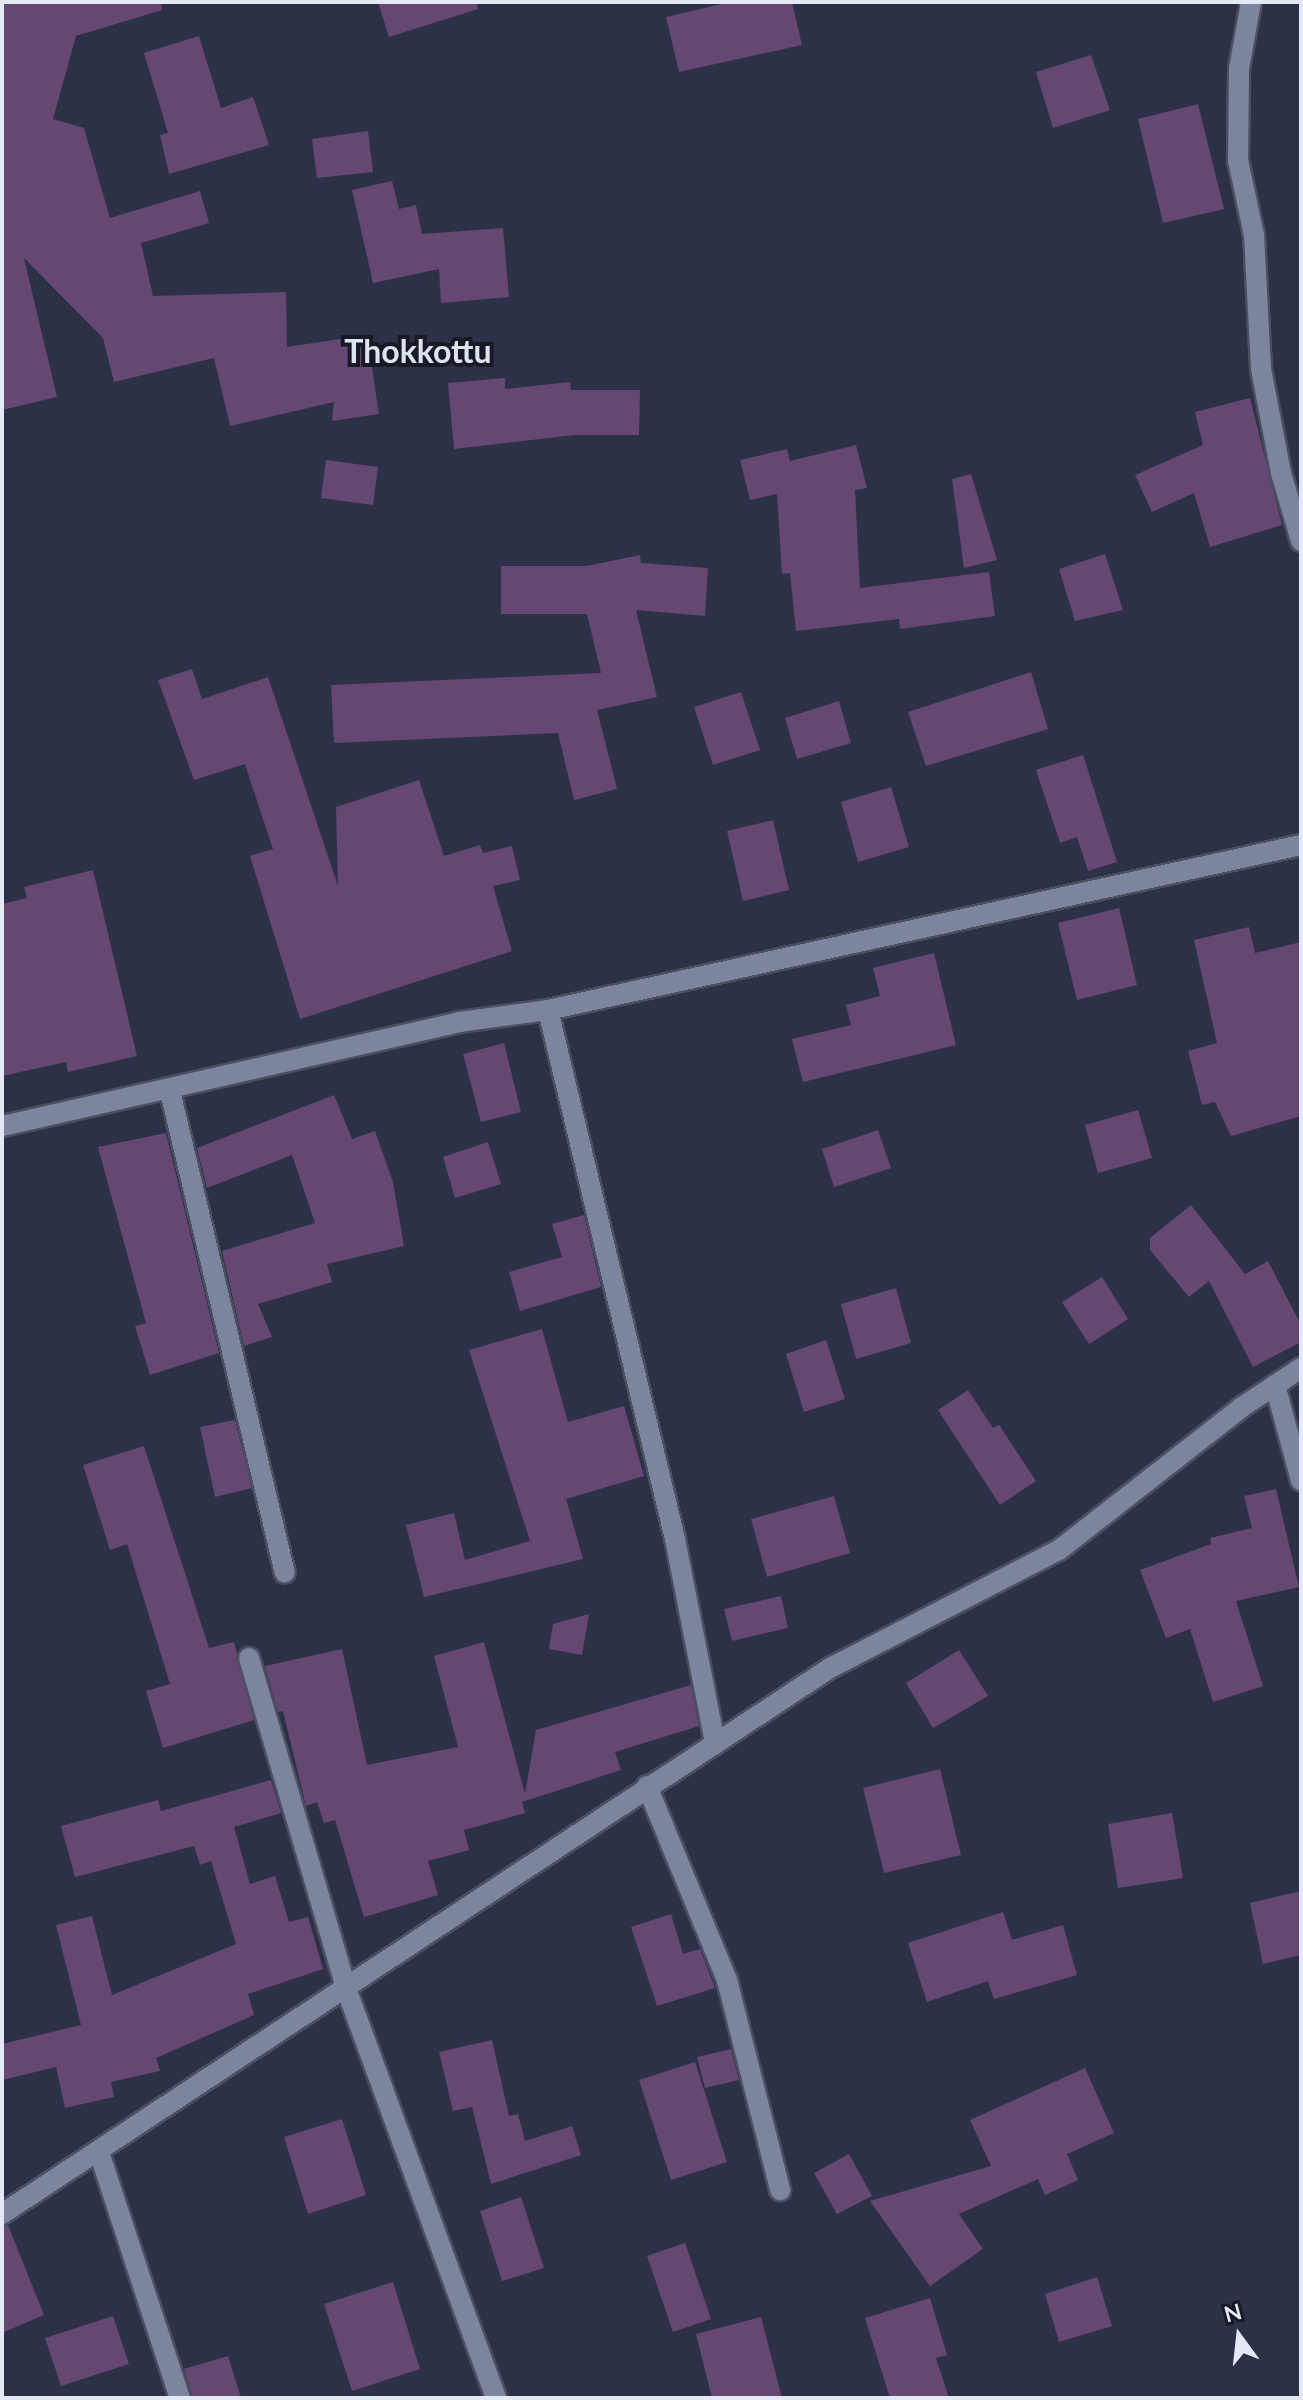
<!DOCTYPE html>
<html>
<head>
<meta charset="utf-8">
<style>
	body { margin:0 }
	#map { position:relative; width:1303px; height:2400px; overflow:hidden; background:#2c3147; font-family:Lato,sans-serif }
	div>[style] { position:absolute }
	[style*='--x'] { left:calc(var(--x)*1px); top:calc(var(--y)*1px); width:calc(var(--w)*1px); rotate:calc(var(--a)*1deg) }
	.building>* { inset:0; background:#654772 }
	.roads { filter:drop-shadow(2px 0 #4a4f62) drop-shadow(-2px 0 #4a4f62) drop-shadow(0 2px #4a4f62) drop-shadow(0 -2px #4a4f62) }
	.minor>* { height:20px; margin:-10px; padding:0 10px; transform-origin:10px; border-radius:10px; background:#7d849e }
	span { translate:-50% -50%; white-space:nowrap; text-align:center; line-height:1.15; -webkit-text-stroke:8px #171a24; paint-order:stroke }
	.quarter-label { font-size:32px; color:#dce4f1; font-weight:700 }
	.frame { position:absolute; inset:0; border:4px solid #e5e9f7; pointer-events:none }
	.north { position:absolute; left:1199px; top:2296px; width:80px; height:80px; -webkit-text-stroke:6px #171a24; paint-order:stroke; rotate:345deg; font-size:22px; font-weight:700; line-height:32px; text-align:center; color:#e5e9f7 }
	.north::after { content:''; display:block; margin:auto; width:28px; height:36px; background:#e5e9f7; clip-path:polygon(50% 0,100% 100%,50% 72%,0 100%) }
</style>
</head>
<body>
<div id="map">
	<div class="building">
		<div style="clip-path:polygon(2px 2px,161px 2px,162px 10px,76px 36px,53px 119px,84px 128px,110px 218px,200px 191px,209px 223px,141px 243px,153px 296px,286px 292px,287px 347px,367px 335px,379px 414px,332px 421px,334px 402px,230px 426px,214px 358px,114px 382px,103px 338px,24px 258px,57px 397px,2px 410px)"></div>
		<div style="clip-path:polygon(378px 2px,477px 2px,478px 9px,389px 37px)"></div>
		<div style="clip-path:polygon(730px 2px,792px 2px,802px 45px,679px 72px,666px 17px)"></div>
		<div style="clip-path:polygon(199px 36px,221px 108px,253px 97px,269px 145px,169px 174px,160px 135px,168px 133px,144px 53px)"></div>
		<div style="clip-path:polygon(1091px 55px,1110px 110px,1053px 128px,1036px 72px)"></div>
		<div style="clip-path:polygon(1198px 104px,1224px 209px,1163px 223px,1138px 119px)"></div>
		<div style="clip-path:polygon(368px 131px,373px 172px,317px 178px,312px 139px)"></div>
		<div style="clip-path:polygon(392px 181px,399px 209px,416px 205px,422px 234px,503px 228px,509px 297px,441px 303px,439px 269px,373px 283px,352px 190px)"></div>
		<div style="clip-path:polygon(505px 378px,505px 389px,570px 382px,571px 390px,640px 390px,639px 435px,574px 435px,454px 449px,448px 383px)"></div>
		<div style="clip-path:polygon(1250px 398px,1282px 525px,1210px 547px,1194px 493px,1152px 512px,1135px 475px,1203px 445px,1195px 412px)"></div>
		<div style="clip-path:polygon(856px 445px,867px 488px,855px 490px,860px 588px,989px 572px,995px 616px,900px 629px,899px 619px,796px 631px,790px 573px,782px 574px,777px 494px,750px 500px,740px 460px,787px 449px,790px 461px)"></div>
		<div style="clip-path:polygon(326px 460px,378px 467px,373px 505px,321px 498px)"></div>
		<div style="clip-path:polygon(971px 474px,997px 560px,964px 568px,952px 479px)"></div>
		<div style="clip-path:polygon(1105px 554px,1123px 610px,1075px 621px,1059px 569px)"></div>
		<div style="clip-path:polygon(640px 555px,641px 563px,708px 568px,705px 616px,636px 610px,657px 697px,597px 710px,617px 789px,574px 800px,558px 733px,334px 743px,331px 685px,601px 673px,587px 614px,501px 614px,501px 566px,587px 566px)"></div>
		<div style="clip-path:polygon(192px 669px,202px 699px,268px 677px,338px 886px,336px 807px,419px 780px,444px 856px,480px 845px,483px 853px,512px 846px,520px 880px,493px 886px,512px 951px,300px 1019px,250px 856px,273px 849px,245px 764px,194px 780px,158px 680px)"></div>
		<div style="clip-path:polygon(1031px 672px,1048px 729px,926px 766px,908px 712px)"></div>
		<div style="clip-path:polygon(741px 692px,760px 750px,713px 765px,694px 707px)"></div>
		<div style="clip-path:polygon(839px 701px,851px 743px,797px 759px,785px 718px)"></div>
		<div style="clip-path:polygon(1083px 755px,1117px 862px,1088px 871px,1077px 837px,1060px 843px,1036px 770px)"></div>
		<div style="clip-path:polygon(891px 787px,909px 847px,858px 862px,841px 802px)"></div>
		<div style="clip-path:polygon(773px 820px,789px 890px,743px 901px,727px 831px)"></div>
		<div style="clip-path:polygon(93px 870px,137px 1056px,68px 1072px,66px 1062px,2px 1076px,2px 904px,27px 898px,24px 887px)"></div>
		<div style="clip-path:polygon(1119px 908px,1137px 985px,1077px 1000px,1058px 923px)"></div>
		<div style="clip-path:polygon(1249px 927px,1255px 953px,1301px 942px,1301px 1116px,1231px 1136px,1215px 1102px,1202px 1105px,1188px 1051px,1217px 1043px,1194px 940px)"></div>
		<div style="clip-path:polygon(934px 953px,956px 1045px,803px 1082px,792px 1039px,851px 1025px,846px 1005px,880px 996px,873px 968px)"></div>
		<div style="clip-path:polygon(504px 1043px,521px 1112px,481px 1122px,463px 1054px)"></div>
		<div style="clip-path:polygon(334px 1095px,352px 1139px,375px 1131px,393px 1182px,404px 1246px,327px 1264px,332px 1282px,258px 1304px,272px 1337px,244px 1346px,222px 1251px,315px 1223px,292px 1155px,207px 1188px,197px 1148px)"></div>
		<div style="clip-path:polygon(1138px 1110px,1152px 1158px,1098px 1173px,1085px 1125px)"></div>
		<div style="clip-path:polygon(878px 1130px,891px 1168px,834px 1187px,822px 1149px)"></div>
		<div style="clip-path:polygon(166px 1133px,219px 1353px,150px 1375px,135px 1326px,146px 1323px,98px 1147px)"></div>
		<div style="clip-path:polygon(488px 1142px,501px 1184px,455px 1198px,443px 1157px)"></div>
		<div style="clip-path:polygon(1191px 1205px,1245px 1274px,1268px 1261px,1301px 1325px,1301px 1342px,1253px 1367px,1209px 1281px,1189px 1297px,1150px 1250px,1150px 1238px)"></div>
		<div style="clip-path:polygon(584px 1215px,601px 1287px,520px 1311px,509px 1272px,562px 1257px,552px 1224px)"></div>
		<div style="clip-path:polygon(1102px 1277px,1128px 1319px,1089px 1344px,1062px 1302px)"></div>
		<div style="clip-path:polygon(896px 1288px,911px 1343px,856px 1359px,841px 1304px)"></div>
		<div style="clip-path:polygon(542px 1329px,568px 1422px,624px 1406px,644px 1476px,566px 1499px,583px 1559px,424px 1597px,406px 1525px,454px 1513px,465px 1560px,530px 1541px,469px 1350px)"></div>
		<div style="clip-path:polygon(826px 1340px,845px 1399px,804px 1412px,786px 1354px)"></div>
		<div style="clip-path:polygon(968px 1390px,993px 1428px,999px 1425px,1036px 1481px,1000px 1505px,938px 1410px)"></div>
		<div style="clip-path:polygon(235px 1420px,252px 1488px,215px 1497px,200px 1427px)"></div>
		<div style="clip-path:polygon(144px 1446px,209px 1648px,234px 1642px,254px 1720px,163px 1748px,146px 1691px,170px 1684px,127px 1544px,110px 1550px,83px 1465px)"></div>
		<div style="clip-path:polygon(1276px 1489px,1299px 1587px,1236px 1601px,1263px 1686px,1213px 1702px,1190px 1629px,1166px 1638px,1140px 1570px,1211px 1544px,1210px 1538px,1252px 1528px,1244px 1496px)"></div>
		<div style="clip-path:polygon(834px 1496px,850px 1553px,767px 1577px,751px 1519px)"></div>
		<div style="clip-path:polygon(781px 1596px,788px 1628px,732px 1641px,724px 1609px)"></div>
		<div style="clip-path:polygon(589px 1614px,582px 1655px,549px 1649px,553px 1624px)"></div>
		<div style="clip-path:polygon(484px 1642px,525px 1794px,536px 1730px,691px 1685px,699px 1726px,615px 1752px,621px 1770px,522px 1802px,525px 1813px,464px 1830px,469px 1850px,428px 1861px,438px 1895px,364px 1917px,335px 1820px,324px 1823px,317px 1802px,306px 1806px,283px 1711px,278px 1712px,265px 1666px,342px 1649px,367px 1765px,458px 1747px,434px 1656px)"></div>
		<div style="clip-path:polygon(959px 1650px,988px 1696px,933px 1728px,906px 1683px)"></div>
		<div style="clip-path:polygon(940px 1769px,961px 1855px,884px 1873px,863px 1788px)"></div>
		<div style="clip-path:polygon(271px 1780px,281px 1813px,234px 1827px,250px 1884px,275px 1876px,289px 1922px,308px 1917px,323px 1969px,248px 1994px,254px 2015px,156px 2058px,160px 2071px,111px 2082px,114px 2097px,65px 2108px,56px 2067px,2px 2080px,2px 2044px,81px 2025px,56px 1925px,92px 1916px,112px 1995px,236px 1944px,211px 1861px,200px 1865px,194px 1846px,75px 1877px,61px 1826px,158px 1800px,161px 1811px)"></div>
		<div style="clip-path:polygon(1172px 1813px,1183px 1878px,1118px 1888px,1108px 1824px)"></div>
		<div style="clip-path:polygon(1301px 1891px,1301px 1955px,1263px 1964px,1250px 1903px)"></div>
		<div style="clip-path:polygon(1003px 1912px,1012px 1940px,1063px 1925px,1077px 1975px,994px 1999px,988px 1981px,927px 2002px,908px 1943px)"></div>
		<div style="clip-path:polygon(671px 1914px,683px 1954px,700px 1949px,715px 1988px,657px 2006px,631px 1927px)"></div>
		<div style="clip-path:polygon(492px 2040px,509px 2116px,518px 2114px,525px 2141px,572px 2126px,581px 2155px,491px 2184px,472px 2107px,453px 2111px,439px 2052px)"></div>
		<div style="clip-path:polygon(731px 2049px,739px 2080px,705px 2088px,697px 2057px)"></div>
		<div style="clip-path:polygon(695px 2062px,727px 2162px,671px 2180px,639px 2080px)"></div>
		<div style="clip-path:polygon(1085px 2068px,1114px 2133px,1067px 2154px,1078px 2180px,1045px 2195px,1038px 2179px,959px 2214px,983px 2249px,930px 2286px,870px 2201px,991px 2166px,970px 2120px)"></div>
		<div style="clip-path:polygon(342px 2119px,366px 2195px,308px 2214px,284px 2137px)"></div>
		<div style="clip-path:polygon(849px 2154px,872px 2196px,837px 2214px,814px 2173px)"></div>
		<div style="clip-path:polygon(521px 2197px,544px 2268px,502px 2281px,480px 2211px)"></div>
		<div style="clip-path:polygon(8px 2225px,44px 2315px,2px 2333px,2px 2227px)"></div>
		<div style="clip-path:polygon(685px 2243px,711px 2319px,673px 2332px,647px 2256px)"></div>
		<div style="clip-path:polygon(1097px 2277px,1112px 2326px,1059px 2342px,1045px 2294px)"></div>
		<div style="clip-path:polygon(393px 2282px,420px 2369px,352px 2391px,324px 2304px)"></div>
		<div style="clip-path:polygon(930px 2298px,947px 2355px,936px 2358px,949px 2398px,890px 2398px,865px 2318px)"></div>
		<div style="clip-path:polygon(113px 2316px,129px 2364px,61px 2386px,45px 2338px)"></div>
		<div style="clip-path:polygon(761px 2317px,782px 2398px,712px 2398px,696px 2334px)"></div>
		<div style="clip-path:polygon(228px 2356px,241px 2398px,193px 2398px,184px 2369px)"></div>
	</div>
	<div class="roads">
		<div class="minor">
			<div style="--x:1251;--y:2;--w:68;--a:100.2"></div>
			<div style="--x:1239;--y:69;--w:91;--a:90.6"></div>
			<div style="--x:1238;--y:160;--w:77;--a:78"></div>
			<div style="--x:1254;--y:235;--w:134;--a:87"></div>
			<div style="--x:1261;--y:369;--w:106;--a:79.1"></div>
			<div style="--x:1281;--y:473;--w:71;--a:73.6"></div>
			<div style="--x:548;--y:1010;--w:544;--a:76.5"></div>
			<div style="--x:675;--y:1539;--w:207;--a:78.9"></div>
			<div style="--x:170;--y:1091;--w:495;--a:76.6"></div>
			<div style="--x:2;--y:1126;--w:469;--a:-12.8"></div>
			<div style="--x:459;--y:1022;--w:90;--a:-7.7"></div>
			<div style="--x:548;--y:1010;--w:771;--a:-12.36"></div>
			<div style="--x:1275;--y:1385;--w:99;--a:74.8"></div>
			<div style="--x:249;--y:1658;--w:344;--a:73.6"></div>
			<div style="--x:346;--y:1988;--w:437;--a:69.9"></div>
			<div style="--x:647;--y:1786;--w:210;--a:67.6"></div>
			<div style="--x:727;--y:1980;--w:217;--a:75.8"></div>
			<div style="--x:99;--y:2152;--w:259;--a:71.8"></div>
			<div style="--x:2;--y:2214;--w:992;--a:-33.4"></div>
			<div style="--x:830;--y:1668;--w:258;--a:-27.3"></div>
			<div style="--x:1059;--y:1550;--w:232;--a:-38"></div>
			<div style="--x:1242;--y:1407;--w:71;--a:-33.5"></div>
		</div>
	</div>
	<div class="quarter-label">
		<span style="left:418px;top:351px">Thokkottu</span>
	</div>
	<div class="frame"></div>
	<div class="north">N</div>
</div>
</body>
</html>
